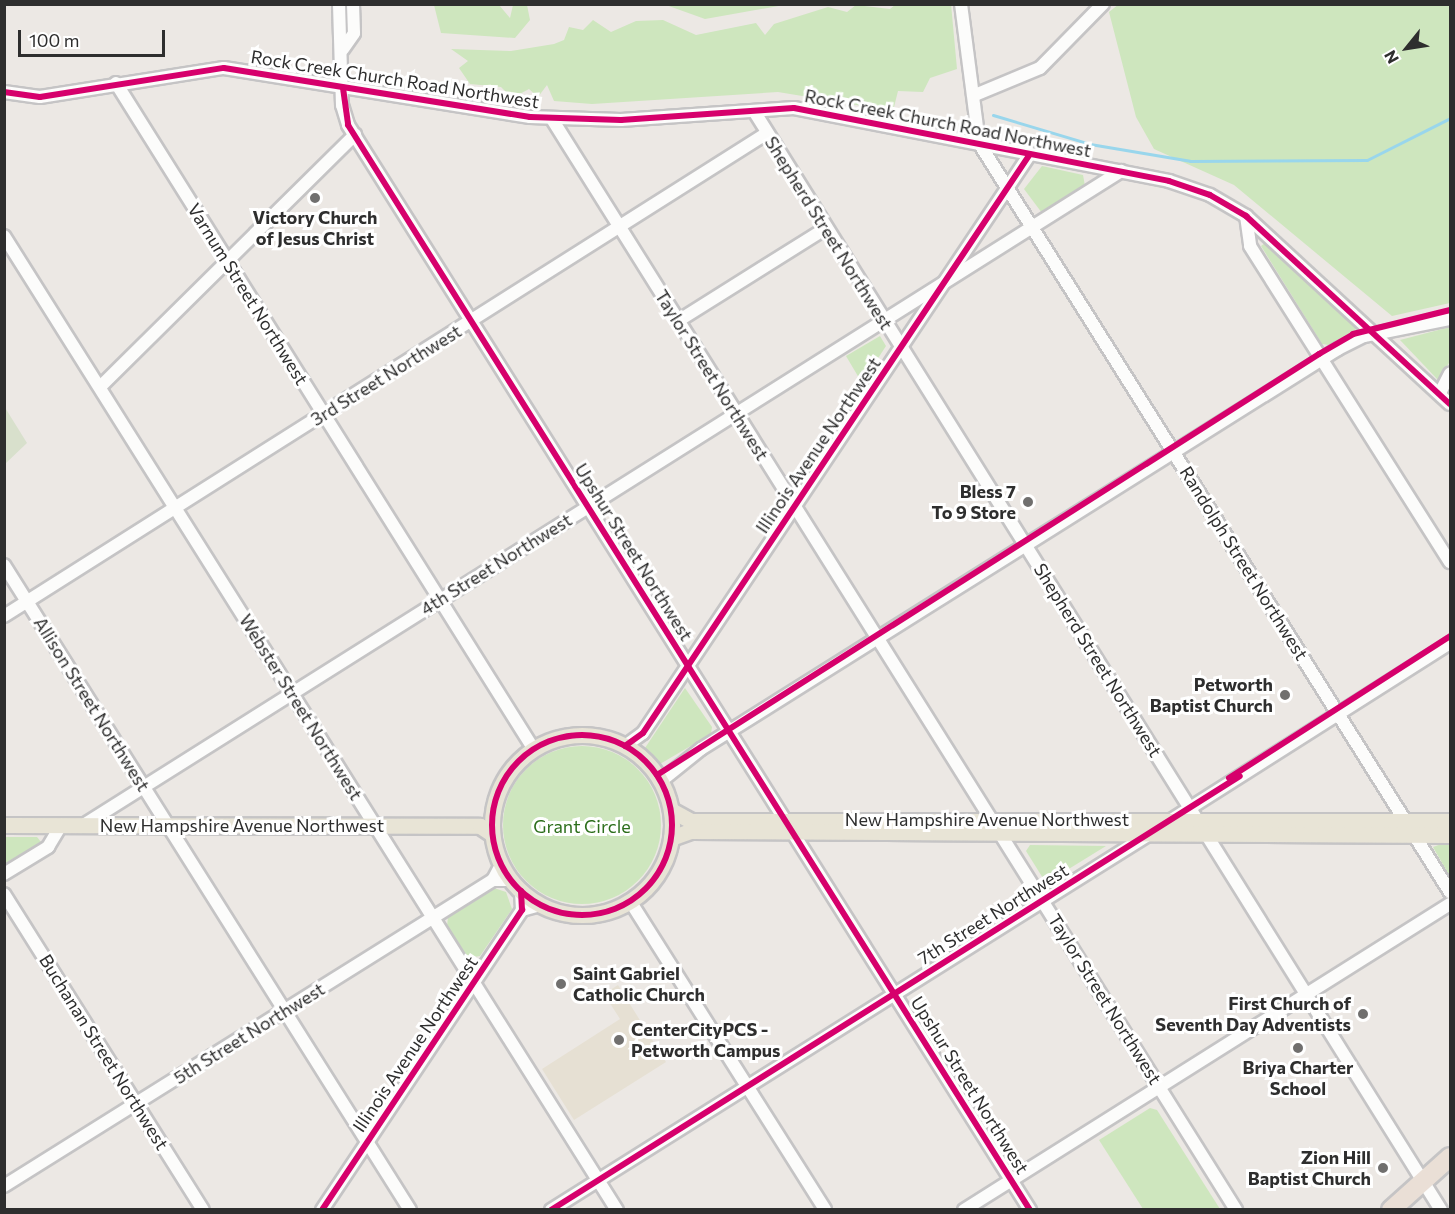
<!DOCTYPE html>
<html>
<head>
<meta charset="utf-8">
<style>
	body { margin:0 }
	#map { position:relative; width:1455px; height:1214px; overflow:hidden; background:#ece8e4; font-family:Commissioner,sans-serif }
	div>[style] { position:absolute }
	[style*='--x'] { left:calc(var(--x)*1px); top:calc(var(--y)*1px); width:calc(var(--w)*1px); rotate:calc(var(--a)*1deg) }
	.education>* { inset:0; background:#e6e0d3 }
	.green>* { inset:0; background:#cee6be }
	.round { border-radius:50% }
	.cemetery>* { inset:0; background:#d8e0cc }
	.stream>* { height:3px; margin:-1.5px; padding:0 1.5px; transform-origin:1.5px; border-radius:1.5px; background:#99d6ec }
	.roads { filter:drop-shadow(2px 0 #c5c4c5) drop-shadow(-2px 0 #c5c4c5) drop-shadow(0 2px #c5c4c5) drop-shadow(0 -2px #c5c4c5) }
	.minor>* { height:12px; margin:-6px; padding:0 6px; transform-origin:6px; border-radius:6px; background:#fcfcfb }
	.major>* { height:15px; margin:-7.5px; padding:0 7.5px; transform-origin:7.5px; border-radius:7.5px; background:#e8e4d6 }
	.major>.ring { margin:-7.5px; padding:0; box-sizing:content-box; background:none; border:15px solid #e8e4d6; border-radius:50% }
	.highway>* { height:18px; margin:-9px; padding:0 9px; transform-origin:9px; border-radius:9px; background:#eadfd6 }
	.cycleway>* { height:6px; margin:-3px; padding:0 3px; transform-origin:3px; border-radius:3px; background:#d6006c }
	.cycleway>.ring { margin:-3px; padding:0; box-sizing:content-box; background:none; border:6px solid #d6006c; border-radius:50% }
	.dots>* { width:16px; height:16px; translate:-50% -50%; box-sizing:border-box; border:3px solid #fff; border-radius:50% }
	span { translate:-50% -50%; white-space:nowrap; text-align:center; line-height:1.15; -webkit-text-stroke:6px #fff; paint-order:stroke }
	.street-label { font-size:18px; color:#2e2e2e }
	.poi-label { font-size:18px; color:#2e2e2e; font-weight:700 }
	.right { translate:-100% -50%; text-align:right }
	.left { translate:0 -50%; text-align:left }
	.park-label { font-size:18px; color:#2c6e1b }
	.frame { position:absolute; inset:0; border:6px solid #2e2e2e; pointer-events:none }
	.north { position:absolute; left:1377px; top:18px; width:60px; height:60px; -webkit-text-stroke:4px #fff; paint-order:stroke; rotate:240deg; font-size:16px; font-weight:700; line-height:24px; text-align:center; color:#2e2e2e }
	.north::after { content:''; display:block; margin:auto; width:21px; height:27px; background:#2e2e2e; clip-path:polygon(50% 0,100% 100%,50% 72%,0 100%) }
	.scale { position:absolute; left:18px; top:30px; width:147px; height:27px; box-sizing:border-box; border:3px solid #2e2e2e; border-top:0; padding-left:8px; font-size:18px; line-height:21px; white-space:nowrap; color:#2e2e2e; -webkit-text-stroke:4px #fff; paint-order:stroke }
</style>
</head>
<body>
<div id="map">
	<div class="education">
		<div style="clip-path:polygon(618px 985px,666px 1062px,574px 1120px,542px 1069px,620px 1019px,604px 994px)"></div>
	</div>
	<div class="green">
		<div style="clip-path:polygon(951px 4px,957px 69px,930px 78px,923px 92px,898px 91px,893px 111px,778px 92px,592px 104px,554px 101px,547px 85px,538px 97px,529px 89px,512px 98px,501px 87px,470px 84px,459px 68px,468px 61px,451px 49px,511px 51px,554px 44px,564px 40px,569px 27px,583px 30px,593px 20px,611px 32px,636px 21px,663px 20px,696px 35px,756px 23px,765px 35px,774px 24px,828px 7px,847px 12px,856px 5px,890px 9px,895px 5px)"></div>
		<div style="clip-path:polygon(1119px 4px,1450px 5px,1450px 303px,1392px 316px,1234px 185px,1154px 149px,1136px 117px,1109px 12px)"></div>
		<div style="clip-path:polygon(434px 5px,499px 5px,510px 18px,513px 5px,527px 5px,530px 20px,515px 38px,441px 33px)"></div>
		<div style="clip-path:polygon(666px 5px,784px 5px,705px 19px)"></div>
		<div style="clip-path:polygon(1042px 166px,1083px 175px,1085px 186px,1042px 213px,1024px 189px)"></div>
		<div style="clip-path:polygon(1265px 243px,1337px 305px,1357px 325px,1355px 331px,1329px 345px,1322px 344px,1261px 246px)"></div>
		<div style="clip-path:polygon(1450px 327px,1450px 361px,1439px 381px,1400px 340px)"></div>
		<div style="clip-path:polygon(880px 336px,886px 346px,862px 383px,846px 356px)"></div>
		<div style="clip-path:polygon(685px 688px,712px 727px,711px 734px,660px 764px,645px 748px)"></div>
		<div class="round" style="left:503px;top:746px;width:158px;height:158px"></div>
		<div style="clip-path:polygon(5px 837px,37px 837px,41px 842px,5px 867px)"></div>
		<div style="clip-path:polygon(1450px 841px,1450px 877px,1433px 847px)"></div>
		<div style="clip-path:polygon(1030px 845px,1106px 846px,1046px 883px,1026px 851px)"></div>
		<div style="clip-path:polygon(494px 888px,506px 892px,512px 909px,480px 956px,468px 958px,447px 926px,448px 917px)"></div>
		<div style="clip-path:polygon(1150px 1108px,1157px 1110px,1220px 1209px,1143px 1209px,1099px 1140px)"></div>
	</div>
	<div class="cemetery">
		<div style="clip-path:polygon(4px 406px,27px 443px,5px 464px,4px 464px)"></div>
	</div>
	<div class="stream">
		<div style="--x:993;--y:115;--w:101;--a:16.6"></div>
		<div style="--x:1090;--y:144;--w:101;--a:9.6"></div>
		<div style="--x:1190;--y:161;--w:177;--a:-0.3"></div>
		<div style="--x:1367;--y:160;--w:93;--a:-26.8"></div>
	</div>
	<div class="roads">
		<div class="minor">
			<div style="--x:339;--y:4;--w:101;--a:88.3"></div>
			<div style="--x:342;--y:105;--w:21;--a:73"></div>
			<div style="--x:348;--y:125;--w:1282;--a:57.85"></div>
			<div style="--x:961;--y:4;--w:140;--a:82.6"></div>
			<div style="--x:979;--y:143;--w:885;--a:57.84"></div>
			<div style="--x:343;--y:49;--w:19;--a:-55"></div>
			<div style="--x:354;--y:33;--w:29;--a:-92"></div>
			<div style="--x:116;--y:83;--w:785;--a:57.91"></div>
			<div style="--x:4;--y:92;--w:36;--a:8"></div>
			<div style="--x:40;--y:97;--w:186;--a:-9"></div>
			<div style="--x:224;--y:68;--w:310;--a:9.1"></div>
			<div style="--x:530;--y:117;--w:91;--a:1.9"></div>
			<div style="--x:621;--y:120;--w:173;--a:-4"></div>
			<div style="--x:794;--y:108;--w:382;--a:11"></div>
			<div style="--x:1169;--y:181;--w:43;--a:18.9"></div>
			<div style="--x:1210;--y:195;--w:42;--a:30.3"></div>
			<div style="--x:1246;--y:216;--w:277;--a:42.7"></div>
			<div style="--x:975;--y:95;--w:70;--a:-22.6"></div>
			<div style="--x:1040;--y:68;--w:90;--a:-45.5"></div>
			<div style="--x:754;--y:111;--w:1296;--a:57.99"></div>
			<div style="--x:552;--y:119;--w:1288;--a:57.91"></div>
			<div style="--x:1246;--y:216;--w:30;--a:82"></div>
			<div style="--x:1250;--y:246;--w:374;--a:57.7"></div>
			<div style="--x:4;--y:236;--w:1151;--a:57.82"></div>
			<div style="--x:678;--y:321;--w:175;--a:-32.1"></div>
			<div style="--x:100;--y:387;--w:359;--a:-44.7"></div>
			<div style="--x:1440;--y:393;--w:22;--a:-63"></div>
			<div style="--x:4;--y:565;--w:762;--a:57.81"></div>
			<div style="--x:4;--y:616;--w:903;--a:-32.33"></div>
			<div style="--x:625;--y:746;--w:22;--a:-36"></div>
			<div style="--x:643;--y:733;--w:696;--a:-56.24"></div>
			<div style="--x:661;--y:781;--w:51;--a:-38.7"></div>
			<div style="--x:701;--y:749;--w:752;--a:-32.13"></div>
			<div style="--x:1338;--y:349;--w:29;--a:-27"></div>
			<div style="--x:1364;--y:336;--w:88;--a:-11.2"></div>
			<div style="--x:1168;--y:822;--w:334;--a:-32.4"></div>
			<div style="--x:85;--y:824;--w:1225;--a:-32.22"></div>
			<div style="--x:4;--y:874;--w:52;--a:-31.5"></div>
			<div style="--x:48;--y:847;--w:26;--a:-59"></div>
			<div style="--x:493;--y:880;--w:18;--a:0"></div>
			<div style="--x:4;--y:894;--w:373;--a:57.8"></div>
			<div style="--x:630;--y:901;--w:365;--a:57.7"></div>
			<div style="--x:522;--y:910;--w:20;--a:-15"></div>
			<div style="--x:4;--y:1186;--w:577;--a:-32.04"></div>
			<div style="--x:493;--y:880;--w:17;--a:-62"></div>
			<div style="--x:322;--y:1210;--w:361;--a:-56.3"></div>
			<div style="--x:522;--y:910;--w:19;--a:-93"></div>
			<div style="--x:551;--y:1210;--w:709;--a:-32.14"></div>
			<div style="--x:964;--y:1210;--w:574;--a:-32.2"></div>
		</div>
		<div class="major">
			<div class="ring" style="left:492px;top:735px;width:165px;height:165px"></div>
			<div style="--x:671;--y:810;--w:23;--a:29"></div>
			<div style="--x:691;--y:821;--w:759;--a:0"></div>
			<div style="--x:4;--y:825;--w:476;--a:0.1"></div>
			<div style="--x:480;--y:826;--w:14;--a:34"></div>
			<div style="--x:671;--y:838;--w:20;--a:-20"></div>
			<div style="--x:690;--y:831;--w:760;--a:0.3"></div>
		</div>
		<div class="highway">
			<div style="--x:1391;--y:1210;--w:79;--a:-41.9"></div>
		</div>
	</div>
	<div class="cycleway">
		<div style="--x:343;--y:88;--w:37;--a:82"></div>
		<div style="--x:348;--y:125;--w:1282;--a:57.85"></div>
		<div style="--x:4;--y:92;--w:36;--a:8"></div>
		<div style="--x:40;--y:97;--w:186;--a:-9"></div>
		<div style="--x:224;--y:68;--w:310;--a:9.1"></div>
		<div style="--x:530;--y:117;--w:91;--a:1.9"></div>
		<div style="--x:621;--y:120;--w:173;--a:-4"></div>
		<div style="--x:794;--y:108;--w:382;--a:11"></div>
		<div style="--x:1169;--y:181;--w:43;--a:18.9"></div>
		<div style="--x:1210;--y:195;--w:42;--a:30.3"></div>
		<div style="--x:1246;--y:216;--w:277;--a:42.7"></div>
		<div class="ring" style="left:492px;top:735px;width:174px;height:174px"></div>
		<div style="--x:625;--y:746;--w:22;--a:-36"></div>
		<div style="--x:643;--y:733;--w:696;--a:-56.24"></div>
		<div style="--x:657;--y:775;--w:785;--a:-32.45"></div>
		<div style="--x:1319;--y:354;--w:39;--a:-30"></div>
		<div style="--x:1353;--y:334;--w:100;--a:-13.9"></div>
		<div style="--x:1229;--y:778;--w:263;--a:-32.7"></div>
		<div style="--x:322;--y:1210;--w:361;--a:-56.3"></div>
		<div style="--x:522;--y:910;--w:19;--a:-93"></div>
		<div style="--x:551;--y:1210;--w:814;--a:-32.21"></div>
	</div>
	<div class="dots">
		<div style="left:315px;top:198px;background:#706f6e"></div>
		<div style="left:1028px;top:502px;background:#706f6e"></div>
		<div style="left:1285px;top:695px;background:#706f6e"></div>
		<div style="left:561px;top:984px;background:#706f6e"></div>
		<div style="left:1363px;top:1014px;background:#706f6e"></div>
		<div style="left:619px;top:1040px;background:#706f6e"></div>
		<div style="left:1298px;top:1048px;background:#706f6e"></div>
		<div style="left:1383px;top:1168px;background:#706f6e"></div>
	</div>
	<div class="street-label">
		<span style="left:395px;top:79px;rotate:9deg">Rock Creek Church Road Northwest</span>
		<span style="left:948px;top:123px;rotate:11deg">Rock Creek Church Road Northwest</span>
		<span style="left:829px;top:233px;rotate:58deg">Shepherd Street Northwest</span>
		<span style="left:248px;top:294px;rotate:58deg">Varnum Street Northwest</span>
		<span style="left:386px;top:375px;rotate:-32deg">3rd Street Northwest</span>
		<span style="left:712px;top:375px;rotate:58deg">Taylor Street Northwest</span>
		<span style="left:818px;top:445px;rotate:-56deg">Illinois Avenue Northwest</span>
		<span style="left:634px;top:552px;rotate:58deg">Upshur Street Northwest</span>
		<span style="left:1244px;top:563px;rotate:58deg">Randolph Street Northwest</span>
		<span style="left:496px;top:564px;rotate:-32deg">4th Street Northwest</span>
		<span style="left:1098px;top:660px;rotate:58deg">Shepherd Street Northwest</span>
		<span style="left:92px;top:704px;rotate:58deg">Allison Street Northwest</span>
		<span style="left:301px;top:707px;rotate:58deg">Webster Street Northwest</span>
		<span style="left:987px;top:819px">New Hampshire Avenue Northwest</span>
		<span style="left:242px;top:825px">New Hampshire Avenue Northwest</span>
		<span style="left:993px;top:914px;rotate:-32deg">7th Street Northwest</span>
		<span style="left:1105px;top:999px;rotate:58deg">Taylor Street Northwest</span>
		<span style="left:249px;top:1033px;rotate:-32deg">5th Street Northwest</span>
		<span style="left:415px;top:1044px;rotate:-56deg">Illinois Avenue Northwest</span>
		<span style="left:104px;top:1052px;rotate:58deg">Buchanan Street Northwest</span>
		<span style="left:970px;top:1085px;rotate:58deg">Upshur Street Northwest</span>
	</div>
	<div class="poi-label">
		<span style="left:315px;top:228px">Victory Church<br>of Jesus Christ</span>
		<span class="right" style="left:1016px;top:502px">Bless 7<br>To 9 Store</span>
		<span class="right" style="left:1273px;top:695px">Petworth<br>Baptist Church</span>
		<span class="left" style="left:573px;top:984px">Saint Gabriel<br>Catholic Church</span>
		<span class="right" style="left:1351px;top:1014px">First Church of<br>Seventh Day Adventists</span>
		<span class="left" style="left:631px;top:1040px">CenterCityPCS -<br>Petworth Campus</span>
		<span style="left:1298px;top:1078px">Briya Charter<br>School</span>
		<span class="right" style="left:1371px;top:1168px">Zion Hill<br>Baptist Church</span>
	</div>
	<div class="park-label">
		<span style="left:582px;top:826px">Grant Circle</span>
	</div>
	<div class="frame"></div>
	<div class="north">N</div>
	<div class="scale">100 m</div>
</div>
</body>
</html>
